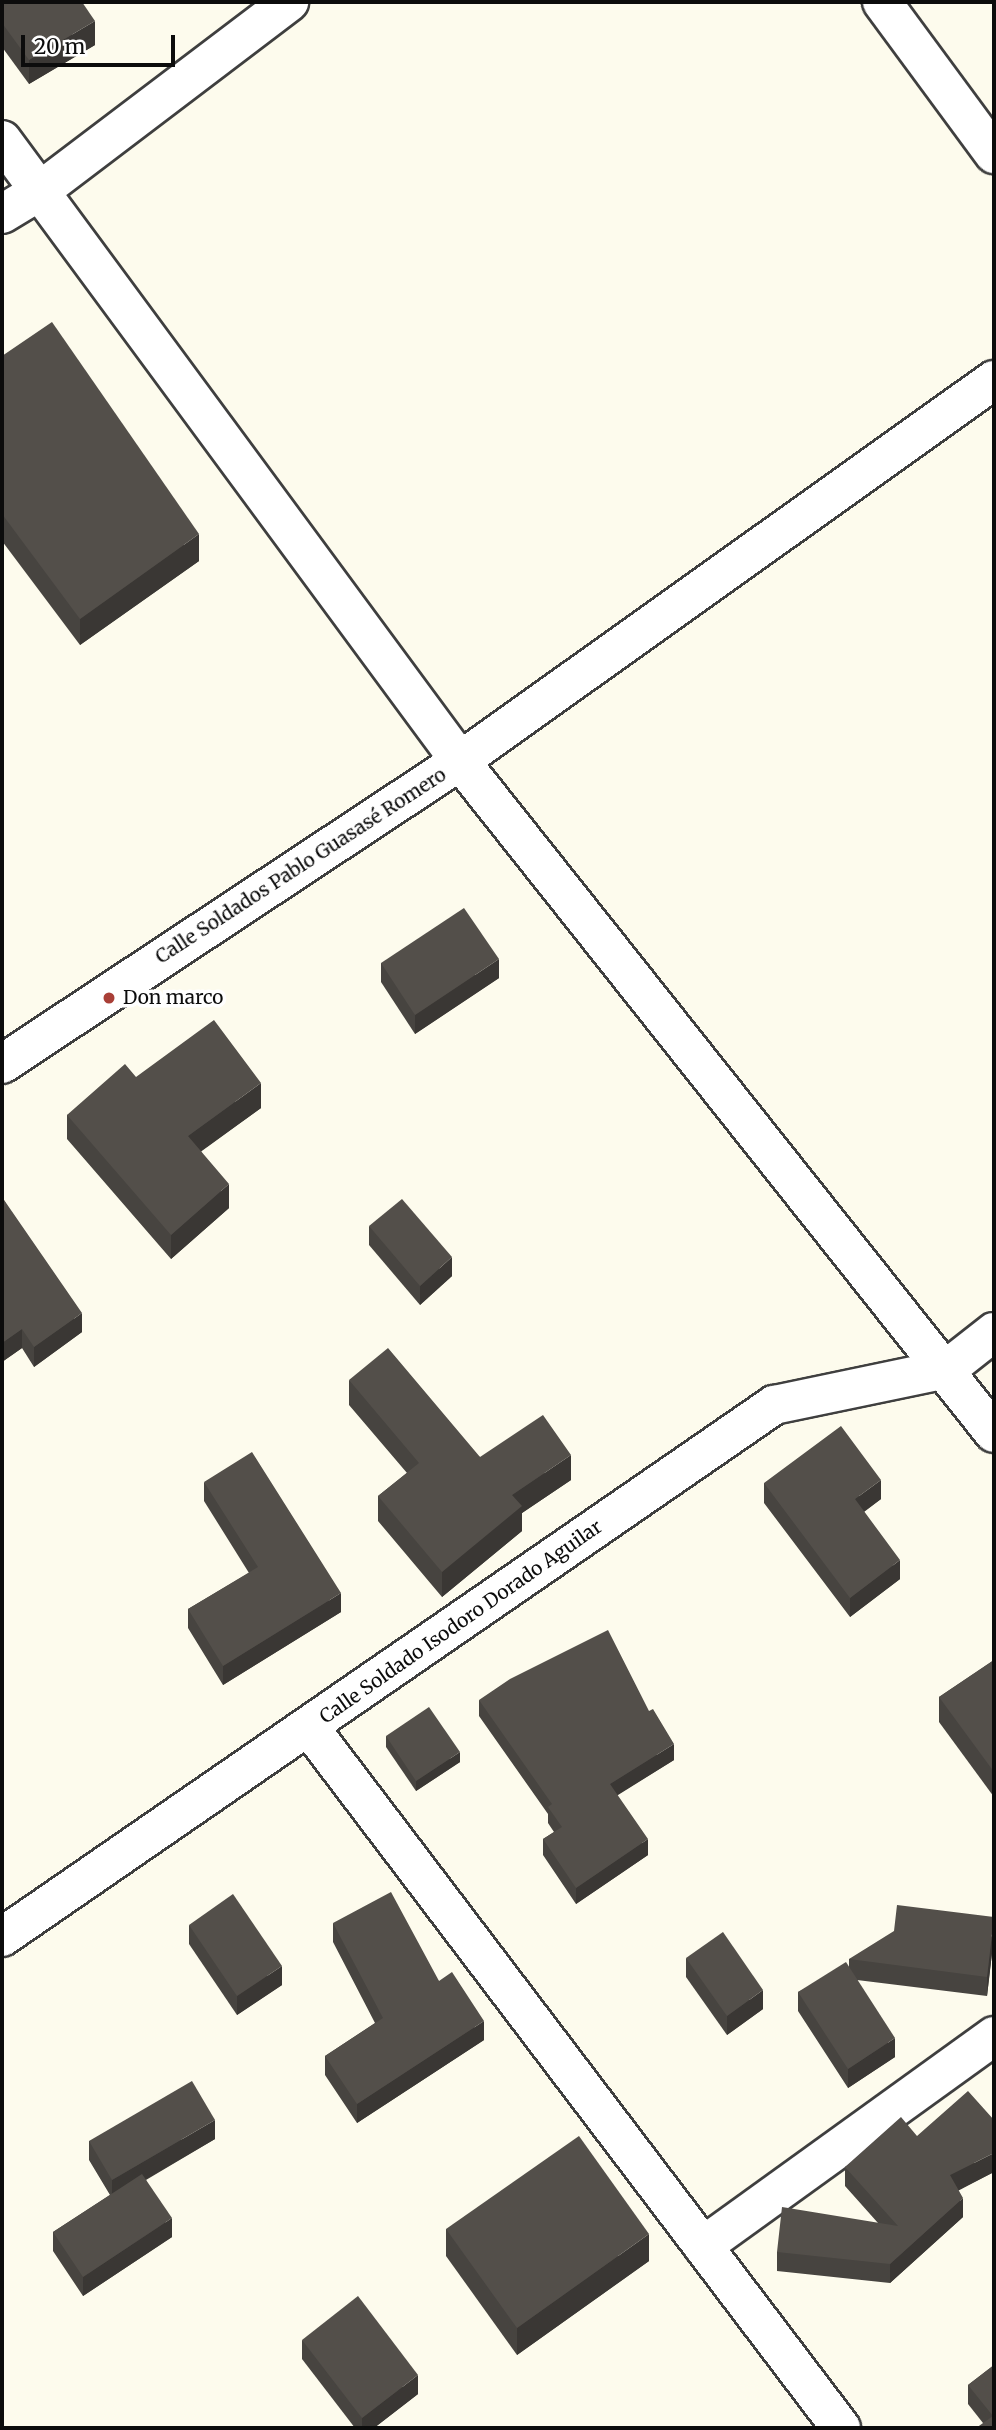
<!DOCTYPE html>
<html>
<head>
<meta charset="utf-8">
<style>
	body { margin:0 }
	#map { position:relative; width:996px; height:2430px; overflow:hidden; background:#fdfbed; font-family:Merriweather,serif }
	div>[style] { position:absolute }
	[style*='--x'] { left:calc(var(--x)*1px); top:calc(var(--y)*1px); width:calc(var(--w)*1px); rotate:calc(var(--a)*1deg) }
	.roads { filter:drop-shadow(2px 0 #3f3f3f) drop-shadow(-2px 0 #3f3f3f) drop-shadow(0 2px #3f3f3f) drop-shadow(0 -2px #3f3f3f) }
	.minor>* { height:38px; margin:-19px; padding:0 19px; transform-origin:19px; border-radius:19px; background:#fff }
	.wall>* { inset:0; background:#474440 }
	.shaded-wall>* { inset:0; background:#3a3734 }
	.building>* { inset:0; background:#534f4a }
	.dots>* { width:19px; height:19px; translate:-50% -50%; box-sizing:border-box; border:4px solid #fff; border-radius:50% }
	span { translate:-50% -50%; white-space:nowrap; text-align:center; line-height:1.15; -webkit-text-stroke:7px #fff; paint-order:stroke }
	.street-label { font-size:19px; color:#0c0c0c }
	.poi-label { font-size:19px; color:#0c0c0c }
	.left { translate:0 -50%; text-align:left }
	.frame { position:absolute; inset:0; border:4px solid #0c0c0c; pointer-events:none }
	.scale { position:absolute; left:21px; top:35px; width:154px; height:32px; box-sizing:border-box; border:4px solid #0c0c0c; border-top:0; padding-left:9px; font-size:21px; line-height:24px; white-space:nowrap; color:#0c0c0c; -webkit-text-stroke:5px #fff; paint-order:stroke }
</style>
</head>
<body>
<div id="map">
	<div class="roads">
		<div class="minor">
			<div style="--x:882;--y:2;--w:189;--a:53.6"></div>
			<div style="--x:2;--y:140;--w:772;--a:53.59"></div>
			<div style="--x:460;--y:761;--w:858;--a:51.53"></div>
			<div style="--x:2;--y:214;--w:44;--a:-31.2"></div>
			<div style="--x:40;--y:191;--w:313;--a:-37.2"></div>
			<div style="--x:2;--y:1064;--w:549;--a:-33.49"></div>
			<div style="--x:460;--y:761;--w:656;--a:-35.51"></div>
			<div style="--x:309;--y:1727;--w:880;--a:52.8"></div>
			<div style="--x:2;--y:1937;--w:938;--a:-34.57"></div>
			<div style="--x:774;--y:1405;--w:177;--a:-11.8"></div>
			<div style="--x:947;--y:1369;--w:60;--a:-38.2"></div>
			<div style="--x:703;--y:2246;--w:359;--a:-35.8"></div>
		</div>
	</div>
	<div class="wall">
		<div style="clip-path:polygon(2px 2px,95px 45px,29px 84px,2px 47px)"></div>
		<div style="clip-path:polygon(2px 356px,199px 561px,80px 645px,2px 541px)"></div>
		<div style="clip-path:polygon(381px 963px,499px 978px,415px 1034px,381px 982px)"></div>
		<div style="clip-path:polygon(136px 1077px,261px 1108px,201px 1151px,229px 1208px,171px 1259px,67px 1139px,67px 1115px)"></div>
		<div style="clip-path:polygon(2px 1197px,82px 1332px,34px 1367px,22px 1348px,2px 1362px)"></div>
		<div style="clip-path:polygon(369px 1226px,452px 1276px,420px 1305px,369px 1245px)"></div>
		<div style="clip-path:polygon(349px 1380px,480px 1457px,571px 1480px,522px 1513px,522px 1531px,442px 1597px,378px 1521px,378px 1496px,407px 1473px,349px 1405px)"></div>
		<div style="clip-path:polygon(204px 1482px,341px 1612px,223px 1685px,188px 1628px,188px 1609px,249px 1573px,204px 1501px)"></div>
		<div style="clip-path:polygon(764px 1483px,881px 1499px,864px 1512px,900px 1579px,850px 1617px,764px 1503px)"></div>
		<div style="clip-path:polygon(994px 1660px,994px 1797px,939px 1722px,939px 1697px)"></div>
		<div style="clip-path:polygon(479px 1700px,674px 1760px,617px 1795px,648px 1855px,576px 1904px,543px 1855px,543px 1839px,554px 1832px,548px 1823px,548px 1814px,479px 1716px)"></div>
		<div style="clip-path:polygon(386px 1736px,460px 1762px,416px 1791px,386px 1747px)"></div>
		<div style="clip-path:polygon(333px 1923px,439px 1981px,484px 2040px,357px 2123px,325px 2075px,325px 2056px,375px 2023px,333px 1942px)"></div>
		<div style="clip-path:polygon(189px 1925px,282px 1985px,237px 2015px,189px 1944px)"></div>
		<div style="clip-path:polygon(994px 1936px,987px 1996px,857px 1980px,895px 2057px,848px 2088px,798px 2011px,798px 1992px,849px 1967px,849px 1959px)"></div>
		<div style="clip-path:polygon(686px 1958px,763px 2009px,727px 2035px,686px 1977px)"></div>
		<div style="clip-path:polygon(917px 2136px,994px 2172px,958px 2190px,963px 2217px,890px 2283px,777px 2271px,777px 2252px,878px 2223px,845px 2186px,845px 2167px)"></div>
		<div style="clip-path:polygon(215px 2139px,146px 2180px,172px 2237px,83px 2296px,53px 2251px,53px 2232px,110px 2195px,89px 2160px,89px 2141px)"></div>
		<div style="clip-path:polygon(446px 2229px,649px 2261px,517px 2355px,446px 2256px)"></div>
		<div style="clip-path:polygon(302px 2340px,418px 2394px,374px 2428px,355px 2428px,302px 2359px)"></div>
		<div style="clip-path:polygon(994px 2365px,994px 2428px,983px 2423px,968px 2404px,968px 2385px)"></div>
	</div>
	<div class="shaded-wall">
		<div style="clip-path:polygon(95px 21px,95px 45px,29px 84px,29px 60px)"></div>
		<div style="clip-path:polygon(199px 534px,199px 561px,80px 645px,80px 619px)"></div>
		<div style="clip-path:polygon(499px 959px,499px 978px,415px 1034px,415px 1015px)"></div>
		<div style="clip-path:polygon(261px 1083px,261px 1108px,188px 1161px,188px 1136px)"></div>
		<div style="clip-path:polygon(229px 1184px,229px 1208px,171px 1259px,171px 1235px)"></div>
		<div style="clip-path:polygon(452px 1257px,452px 1276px,420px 1305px,420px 1286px)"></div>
		<div style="clip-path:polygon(82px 1313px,82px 1332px,34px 1367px,34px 1347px)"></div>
		<div style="clip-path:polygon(22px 1329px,22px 1348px,2px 1362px,2px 1343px)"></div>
		<div style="clip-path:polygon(571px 1455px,571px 1480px,522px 1513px,522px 1531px,442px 1597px,442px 1572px,512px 1495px)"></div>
		<div style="clip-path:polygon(881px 1480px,881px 1499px,855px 1518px,855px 1499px)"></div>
		<div style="clip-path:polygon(900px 1560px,900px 1579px,850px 1617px,850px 1598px)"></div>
		<div style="clip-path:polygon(341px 1593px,341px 1612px,223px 1685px,223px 1666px)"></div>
		<div style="clip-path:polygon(674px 1744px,674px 1760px,610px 1800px,610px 1784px)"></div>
		<div style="clip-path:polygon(460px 1752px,460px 1762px,416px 1791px,416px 1781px)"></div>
		<div style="clip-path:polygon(648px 1839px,648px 1855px,576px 1904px,576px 1888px)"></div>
		<div style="clip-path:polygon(994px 1917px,994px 1936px,987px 1996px,987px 1977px)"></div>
		<div style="clip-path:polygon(282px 1966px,282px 1985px,237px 2015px,237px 1996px)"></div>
		<div style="clip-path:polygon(763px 1990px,763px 2009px,727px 2035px,727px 2016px)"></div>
		<div style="clip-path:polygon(484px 2021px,484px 2040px,357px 2123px,357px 2104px)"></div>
		<div style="clip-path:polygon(895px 2038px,895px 2057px,848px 2088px,848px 2069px)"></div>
		<div style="clip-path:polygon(215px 2120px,215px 2139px,112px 2199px,112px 2180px)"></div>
		<div style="clip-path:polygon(994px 2153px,994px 2172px,950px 2195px,950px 2175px)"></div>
		<div style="clip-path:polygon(963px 2198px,963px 2217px,890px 2283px,890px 2264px)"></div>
		<div style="clip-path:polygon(172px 2218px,172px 2237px,83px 2296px,83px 2277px)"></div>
		<div style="clip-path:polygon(649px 2234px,649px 2261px,517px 2355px,517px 2328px)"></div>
		<div style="clip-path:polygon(418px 2375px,418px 2394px,374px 2428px,362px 2428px,362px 2418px)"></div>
	</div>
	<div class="building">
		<div style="clip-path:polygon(2px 2px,82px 2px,95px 21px,29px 60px,2px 23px)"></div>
		<div style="clip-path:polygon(52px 322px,199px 534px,80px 619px,2px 514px,2px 356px)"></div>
		<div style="clip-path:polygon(464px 908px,499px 959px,415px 1015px,381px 963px)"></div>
		<div style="clip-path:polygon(214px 1020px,261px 1083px,188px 1136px,229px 1184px,171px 1235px,67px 1115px,125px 1064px,136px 1077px)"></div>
		<div style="clip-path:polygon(2px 1197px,82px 1313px,34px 1347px,22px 1329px,2px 1343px)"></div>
		<div style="clip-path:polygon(402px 1199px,452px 1257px,420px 1286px,369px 1226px)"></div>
		<div style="clip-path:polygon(388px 1348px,480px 1457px,543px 1415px,571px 1455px,512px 1495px,522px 1506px,442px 1572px,378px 1496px,419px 1463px,349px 1380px)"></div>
		<div style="clip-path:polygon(841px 1426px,881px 1480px,855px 1499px,900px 1560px,850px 1598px,764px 1483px)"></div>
		<div style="clip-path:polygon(252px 1452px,341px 1593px,223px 1666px,188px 1609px,258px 1567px,204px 1482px)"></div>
		<div style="clip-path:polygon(608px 1630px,649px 1711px,653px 1709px,674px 1744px,610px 1784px,648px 1839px,576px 1888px,543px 1839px,562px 1827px,548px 1807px,552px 1804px,479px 1700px,510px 1679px)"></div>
		<div style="clip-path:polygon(994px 1660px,994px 1772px,939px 1697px)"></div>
		<div style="clip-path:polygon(429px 1707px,460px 1752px,416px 1781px,386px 1736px)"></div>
		<div style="clip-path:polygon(391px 1892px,439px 1981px,452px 1972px,484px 2021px,357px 2104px,325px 2056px,383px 2018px,333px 1923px)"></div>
		<div style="clip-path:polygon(233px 1894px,282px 1966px,237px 1996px,189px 1925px)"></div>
		<div style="clip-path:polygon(897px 1905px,994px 1917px,987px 1977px,849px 1959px,894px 1931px)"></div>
		<div style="clip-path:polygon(723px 1932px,763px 1990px,727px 2016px,686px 1958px)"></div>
		<div style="clip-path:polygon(846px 1962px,895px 2038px,848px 2069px,798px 1992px)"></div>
		<div style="clip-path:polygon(192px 2081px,215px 2120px,112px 2180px,89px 2141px)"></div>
		<div style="clip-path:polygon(968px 2091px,994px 2120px,994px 2153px,950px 2175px,963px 2198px,890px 2264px,777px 2252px,782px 2207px,898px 2226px,845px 2167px,901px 2117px,917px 2136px)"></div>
		<div style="clip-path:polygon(579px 2136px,649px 2234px,517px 2328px,446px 2229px)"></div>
		<div style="clip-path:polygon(142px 2174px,172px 2218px,83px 2277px,53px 2232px)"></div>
		<div style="clip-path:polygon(358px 2296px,418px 2375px,362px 2418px,302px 2340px)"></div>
		<div style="clip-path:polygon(994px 2365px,994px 2428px,976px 2428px,993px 2416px,968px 2385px)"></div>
	</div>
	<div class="dots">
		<div style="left:109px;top:998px;background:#a93f37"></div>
	</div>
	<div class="street-label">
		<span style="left:301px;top:866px;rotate:-33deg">Calle Soldados Pablo Guasasé Romero</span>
		<span style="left:461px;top:1622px;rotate:-35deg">Calle Soldado Isodoro Dorado Aguilar</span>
	</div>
	<div class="poi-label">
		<span class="left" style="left:123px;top:998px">Don marco</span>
	</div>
	<div class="frame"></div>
	<div class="scale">20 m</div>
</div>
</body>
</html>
